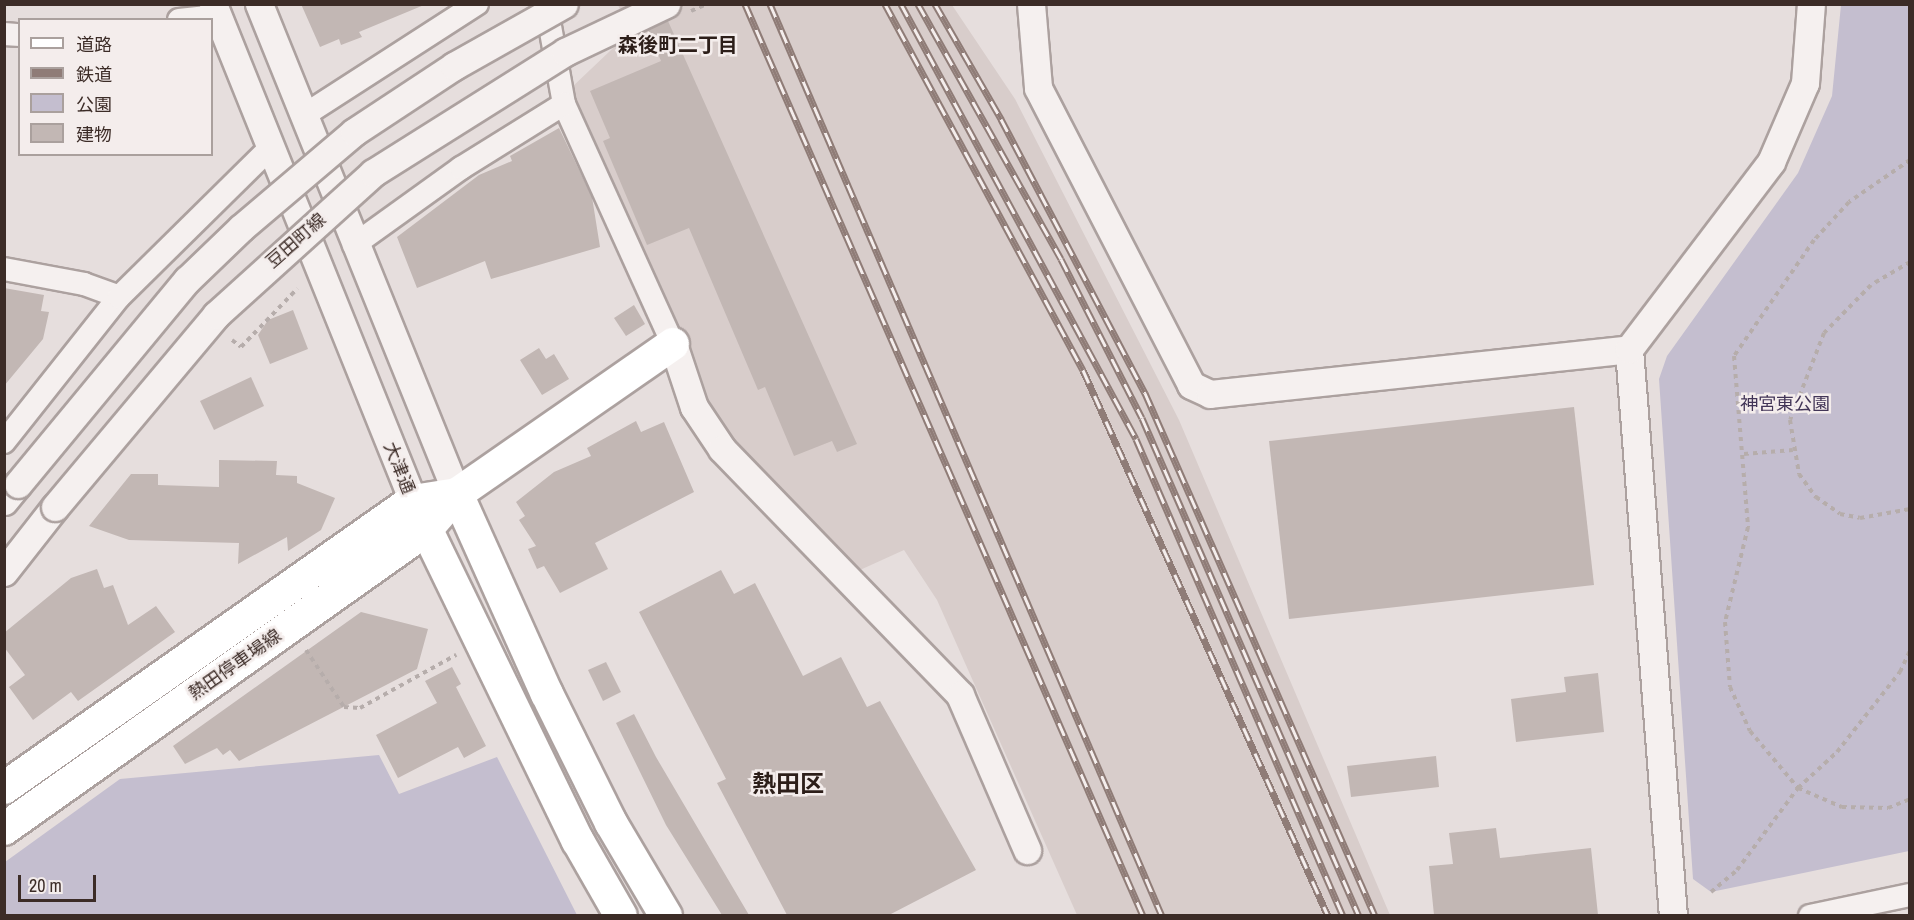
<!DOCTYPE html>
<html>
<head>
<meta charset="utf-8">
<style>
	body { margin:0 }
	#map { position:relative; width:1914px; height:920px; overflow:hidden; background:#e6dedd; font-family:"Archivo Narrow","Noto Sans JP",sans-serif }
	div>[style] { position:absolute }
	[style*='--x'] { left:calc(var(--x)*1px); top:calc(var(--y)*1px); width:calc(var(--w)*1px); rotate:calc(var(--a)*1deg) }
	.built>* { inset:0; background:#d8cdcb }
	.green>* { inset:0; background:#c4becf }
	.building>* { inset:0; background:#c2b7b4 }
	.path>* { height:4px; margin-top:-2px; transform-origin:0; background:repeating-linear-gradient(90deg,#b6adab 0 4.5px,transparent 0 9px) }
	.roads { filter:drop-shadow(2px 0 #aca19f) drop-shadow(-2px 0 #aca19f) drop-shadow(0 2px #aca19f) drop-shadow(0 -2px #aca19f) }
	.minor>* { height:22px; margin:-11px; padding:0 11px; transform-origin:11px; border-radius:11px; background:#f5f0ef }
	.tertiary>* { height:27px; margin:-13.5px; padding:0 13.5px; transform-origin:13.5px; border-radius:13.5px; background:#f5f0ef }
	.secondary>* { height:32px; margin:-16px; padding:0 16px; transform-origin:16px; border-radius:16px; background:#fff }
	.rail>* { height:7px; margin-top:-3.5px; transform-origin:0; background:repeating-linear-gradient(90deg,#f4edec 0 14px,#8f7c77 0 28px); box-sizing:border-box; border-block:2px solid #8f7c77 }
	.path-bridge>* { height:4px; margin-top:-2px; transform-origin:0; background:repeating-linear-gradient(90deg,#b6adab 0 4.5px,transparent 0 9px) }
	.bridges { filter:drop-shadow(2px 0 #aca19f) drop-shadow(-2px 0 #aca19f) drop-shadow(0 2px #aca19f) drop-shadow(0 -2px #aca19f) }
	.tertiary-bridge>* { height:27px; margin:-13.5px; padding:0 13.5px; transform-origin:13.5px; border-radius:13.5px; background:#f5f0ef }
	span { translate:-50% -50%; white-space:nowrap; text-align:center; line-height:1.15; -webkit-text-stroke:5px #f4edec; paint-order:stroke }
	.street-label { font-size:18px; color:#3c2c27 }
	.park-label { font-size:18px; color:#423557 }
	.neighbourhood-label { font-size:20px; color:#2c1e19; font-weight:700 }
	.district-label { font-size:24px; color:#2c1e19; font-weight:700 }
	.frame { position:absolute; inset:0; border:6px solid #3c2c27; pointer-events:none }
	.legend { position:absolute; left:18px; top:18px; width:195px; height:138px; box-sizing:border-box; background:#f4edec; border:2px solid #aaa09d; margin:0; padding:8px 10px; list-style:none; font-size:18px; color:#3c2c27 }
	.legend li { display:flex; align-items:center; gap:12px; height:30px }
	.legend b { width:30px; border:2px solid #aaa09d }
	.scale { position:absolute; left:18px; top:875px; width:78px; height:27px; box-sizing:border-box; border:3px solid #3c2c27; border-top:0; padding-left:8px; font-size:18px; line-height:21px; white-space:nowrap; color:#3c2c27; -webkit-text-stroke:4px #f4edec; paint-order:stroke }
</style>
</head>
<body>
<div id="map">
	<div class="built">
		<div style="clip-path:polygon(618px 5px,952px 5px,1015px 99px,1179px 420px,1390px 915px,1077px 915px,937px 600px,904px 550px,860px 570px,718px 424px,571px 88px,630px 32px)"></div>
	</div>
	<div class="green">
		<div style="clip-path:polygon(1841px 5px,1909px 5px,1909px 851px,1711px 892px,1693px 879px,1659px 379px,1667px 356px,1798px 173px,1832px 96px)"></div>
		<div style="clip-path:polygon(379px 755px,399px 794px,497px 757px,577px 915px,5px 915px,5px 862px,120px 779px)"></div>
	</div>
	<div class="building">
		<div style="clip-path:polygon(301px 4px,424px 4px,424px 5px,359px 32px,362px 37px,341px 45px,339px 39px,320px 47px)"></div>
		<div style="clip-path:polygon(668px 21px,857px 444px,837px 452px,832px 441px,794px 456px,765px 387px,758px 390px,689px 228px,647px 245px,603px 141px,610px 138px,590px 91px,661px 61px,648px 30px)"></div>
		<div style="clip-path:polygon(559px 128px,592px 197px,600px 247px,491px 279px,485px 261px,417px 288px,397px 237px,479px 175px,512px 161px,510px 156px)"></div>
		<div style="clip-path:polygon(4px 288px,44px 295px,41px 311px,49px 312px,43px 339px,4px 386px)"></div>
		<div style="clip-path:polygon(634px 305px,645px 324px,626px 336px,614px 318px)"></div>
		<div style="clip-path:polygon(293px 310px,308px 349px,270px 364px,258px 335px,268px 320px)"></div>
		<div style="clip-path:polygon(539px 348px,546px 359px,554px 354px,569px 379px,542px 395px,520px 360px)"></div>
		<div style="clip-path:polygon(251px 377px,264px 406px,214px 430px,200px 401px)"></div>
		<div style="clip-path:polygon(1574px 407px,1594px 585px,1289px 619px,1269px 441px)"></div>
		<div style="clip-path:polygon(636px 421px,641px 432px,664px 422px,694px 492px,595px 543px,608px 569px,560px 593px,544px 566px,537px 569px,528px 549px,536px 546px,519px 520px,525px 516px,516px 502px,554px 472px,591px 456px,587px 448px)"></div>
		<div style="clip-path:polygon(219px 460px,277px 461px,276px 475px,297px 476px,297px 483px,335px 498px,321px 530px,288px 551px,287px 537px,238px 564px,239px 543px,129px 540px,89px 526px,131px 474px,158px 474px,158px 485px,219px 487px)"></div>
		<div style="clip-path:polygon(97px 569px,104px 588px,113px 585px,128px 625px,156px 606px,175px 632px,78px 701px,71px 692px,33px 720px,9px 687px,25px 675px,4px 647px,4px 633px,71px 578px)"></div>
		<div style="clip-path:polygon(721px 570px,734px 594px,755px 583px,803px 676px,841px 657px,867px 707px,880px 701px,976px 870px,889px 915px,787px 915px,717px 783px,726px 779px,639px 612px)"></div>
		<div style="clip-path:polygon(361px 612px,428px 629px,417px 669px,239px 761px,230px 750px,223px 755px,217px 748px,185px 764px,173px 746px)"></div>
		<div style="clip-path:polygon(606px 662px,621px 692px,603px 701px,588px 670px)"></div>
		<div style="clip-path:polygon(452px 667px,461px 684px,456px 687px,486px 746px,464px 758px,458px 747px,398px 778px,376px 735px,437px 703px,425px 681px)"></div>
		<div style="clip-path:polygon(1598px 673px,1604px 732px,1516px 742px,1511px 699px,1566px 692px,1564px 677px)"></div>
		<div style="clip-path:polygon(634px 714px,656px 757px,749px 915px,722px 915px,666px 825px,616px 723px)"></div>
		<div style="clip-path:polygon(1436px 756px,1439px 787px,1351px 797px,1347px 766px)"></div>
		<div style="clip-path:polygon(1496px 828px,1500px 858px,1591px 848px,1598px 915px,1434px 915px,1429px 866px,1453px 864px,1449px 833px)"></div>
	</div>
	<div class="path">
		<div style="--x:1910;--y:160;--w:74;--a:145.5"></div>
		<div style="--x:1849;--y:202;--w:52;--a:132.6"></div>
		<div style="--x:1814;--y:240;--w:141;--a:124.6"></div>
		<div style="--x:1734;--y:356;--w:172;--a:85.3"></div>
		<div style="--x:1748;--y:527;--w:98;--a:103.6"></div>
		<div style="--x:1725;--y:622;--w:65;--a:85.6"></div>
		<div style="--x:1730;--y:687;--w:48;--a:65.6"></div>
		<div style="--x:1750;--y:731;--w:75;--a:49.9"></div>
		<div style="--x:1798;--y:788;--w:48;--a:23.4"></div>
		<div style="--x:1842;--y:807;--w:46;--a:1.2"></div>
		<div style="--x:1888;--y:808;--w:24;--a:-22"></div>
		<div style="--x:1910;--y:262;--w:45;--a:149.5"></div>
		<div style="--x:1871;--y:285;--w:67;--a:134.4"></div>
		<div style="--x:1824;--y:333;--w:93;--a:111.3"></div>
		<div style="--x:1790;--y:420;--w:55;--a:80.5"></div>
		<div style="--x:1799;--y:474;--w:29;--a:54"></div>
		<div style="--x:1816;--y:497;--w:29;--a:35"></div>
		<div style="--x:1840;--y:514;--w:20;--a:11"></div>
		<div style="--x:1860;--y:518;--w:51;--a:-10.2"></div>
		<div style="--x:232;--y:340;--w:11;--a:38"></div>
		<div style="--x:241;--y:347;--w:81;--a:-46"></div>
		<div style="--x:1744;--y:454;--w:49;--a:-4.7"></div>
		<div style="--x:306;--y:650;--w:69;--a:56.3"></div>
		<div style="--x:344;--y:707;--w:16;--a:4"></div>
		<div style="--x:360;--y:708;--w:110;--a:-28.9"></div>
		<div style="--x:1711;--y:892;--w:34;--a:-40"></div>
		<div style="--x:1737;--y:870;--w:102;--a:-53.4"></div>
		<div style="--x:1798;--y:788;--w:53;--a:-42.7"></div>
		<div style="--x:1837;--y:752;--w:102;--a:-51.8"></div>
		<div style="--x:1900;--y:672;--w:23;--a:-65"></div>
	</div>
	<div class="roads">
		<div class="minor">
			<div style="--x:546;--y:4;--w:102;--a:79.8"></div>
			<div style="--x:564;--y:104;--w:264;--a:65.6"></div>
			<div style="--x:179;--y:20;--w:38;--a:-6"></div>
			<div style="--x:4;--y:34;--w:16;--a:4"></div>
			<div style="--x:303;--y:116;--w:207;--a:-32.8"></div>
			<div style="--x:354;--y:245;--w:132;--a:-35.7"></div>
			<div style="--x:461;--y:168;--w:121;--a:-31.9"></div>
			<div style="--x:4;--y:269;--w:81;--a:10.6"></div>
			<div style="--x:84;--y:284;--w:37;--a:20"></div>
			<div style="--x:4;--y:442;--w:185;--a:-51.6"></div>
			<div style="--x:119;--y:297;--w:211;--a:-44.6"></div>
			<div style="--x:1810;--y:916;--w:102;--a:-11.9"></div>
		</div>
		<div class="tertiary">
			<div style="--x:213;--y:4;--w:536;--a:68.08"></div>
			<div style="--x:259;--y:4;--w:528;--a:68"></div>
			<div style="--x:1031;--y:4;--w:84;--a:85.2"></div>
			<div style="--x:1038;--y:88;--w:334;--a:62.7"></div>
			<div style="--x:1191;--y:385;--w:21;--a:25"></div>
			<div style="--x:1210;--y:394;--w:421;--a:-6.1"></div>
			<div style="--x:673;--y:344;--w:66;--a:71.6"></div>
			<div style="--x:694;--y:407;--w:50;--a:56.3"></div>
			<div style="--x:722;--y:449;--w:342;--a:45.9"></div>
			<div style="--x:960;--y:695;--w:169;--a:66.6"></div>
			<div style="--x:4;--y:501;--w:22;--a:-51"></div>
			<div style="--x:4;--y:572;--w:83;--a:-51.9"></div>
			<div style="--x:1673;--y:916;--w:569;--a:-94.44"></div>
			<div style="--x:1629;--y:349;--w:235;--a:-52.8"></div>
			<div style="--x:1771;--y:162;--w:86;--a:-66.7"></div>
			<div style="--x:1805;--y:83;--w:79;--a:-85.7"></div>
		</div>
		<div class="secondary">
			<div style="--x:457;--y:494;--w:219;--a:65.8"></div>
			<div style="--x:547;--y:694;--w:144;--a:63.6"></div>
			<div style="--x:611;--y:823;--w:108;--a:59.4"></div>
			<div style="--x:417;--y:510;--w:368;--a:64.1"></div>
			<div style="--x:578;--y:841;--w:86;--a:60.2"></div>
			<div style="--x:4;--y:788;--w:500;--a:-35.1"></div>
			<div style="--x:413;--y:501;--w:45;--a:-9"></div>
			<div style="--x:4;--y:829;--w:517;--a:-35.32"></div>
			<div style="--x:426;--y:530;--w:48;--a:-49.3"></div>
			<div style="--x:457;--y:494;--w:263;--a:-34.8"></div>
		</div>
	</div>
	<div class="rail">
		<div style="--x:745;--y:4;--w:995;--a:66.42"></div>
		<div style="--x:770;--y:4;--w:993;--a:66.74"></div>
		<div style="--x:885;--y:4;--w:416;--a:61.6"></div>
		<div style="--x:1083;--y:370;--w:598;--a:65.83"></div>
		<div style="--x:901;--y:4;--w:494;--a:61.6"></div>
		<div style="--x:1136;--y:439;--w:520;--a:66.54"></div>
		<div style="--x:918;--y:4;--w:292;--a:60.7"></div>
		<div style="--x:1061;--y:259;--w:178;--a:63"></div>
		<div style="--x:1142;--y:418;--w:543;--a:66.46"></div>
		<div style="--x:935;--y:4;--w:133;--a:60.1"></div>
		<div style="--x:1001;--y:119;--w:310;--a:62.3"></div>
		<div style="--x:1145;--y:393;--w:571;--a:66.26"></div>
	</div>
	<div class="path-bridge">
		<div style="--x:691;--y:11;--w:17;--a:-24"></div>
	</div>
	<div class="bridges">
		<div class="tertiary-bridge">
			<div style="--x:18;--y:484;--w:265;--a:-50.4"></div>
			<div style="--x:187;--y:280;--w:75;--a:-43.9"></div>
			<div style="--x:241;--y:228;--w:148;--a:-40.3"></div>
			<div style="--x:354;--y:132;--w:120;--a:-33.4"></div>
			<div style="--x:454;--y:66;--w:126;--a:-29.4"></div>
			<div style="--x:55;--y:507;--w:251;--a:-50"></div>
			<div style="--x:216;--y:315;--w:212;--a:-42.1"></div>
			<div style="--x:373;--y:173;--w:227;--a:-32.2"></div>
			<div style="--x:565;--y:52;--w:112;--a:-25.4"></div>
		</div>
	</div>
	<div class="street-label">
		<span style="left:296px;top:241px;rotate:-41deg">豆田町線</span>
		<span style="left:399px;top:468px;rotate:68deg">大津通</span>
		<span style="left:235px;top:665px;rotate:-35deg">熱田停車場線</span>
	</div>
	<div class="park-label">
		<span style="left:1785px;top:404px">神宮東公園</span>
	</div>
	<div class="neighbourhood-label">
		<span style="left:678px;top:44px">森後町二丁目</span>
	</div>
	<div class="district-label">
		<span style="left:788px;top:784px">熱田区</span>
	</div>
	<div class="frame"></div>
	<ul class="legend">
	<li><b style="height:8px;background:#fff"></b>道路</li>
	<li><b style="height:8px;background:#8f7c77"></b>鉄道</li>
	<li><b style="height:16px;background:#c4becf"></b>公園</li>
	<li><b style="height:16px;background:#c2b7b4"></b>建物</li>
	</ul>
	<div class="scale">20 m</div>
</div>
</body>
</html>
